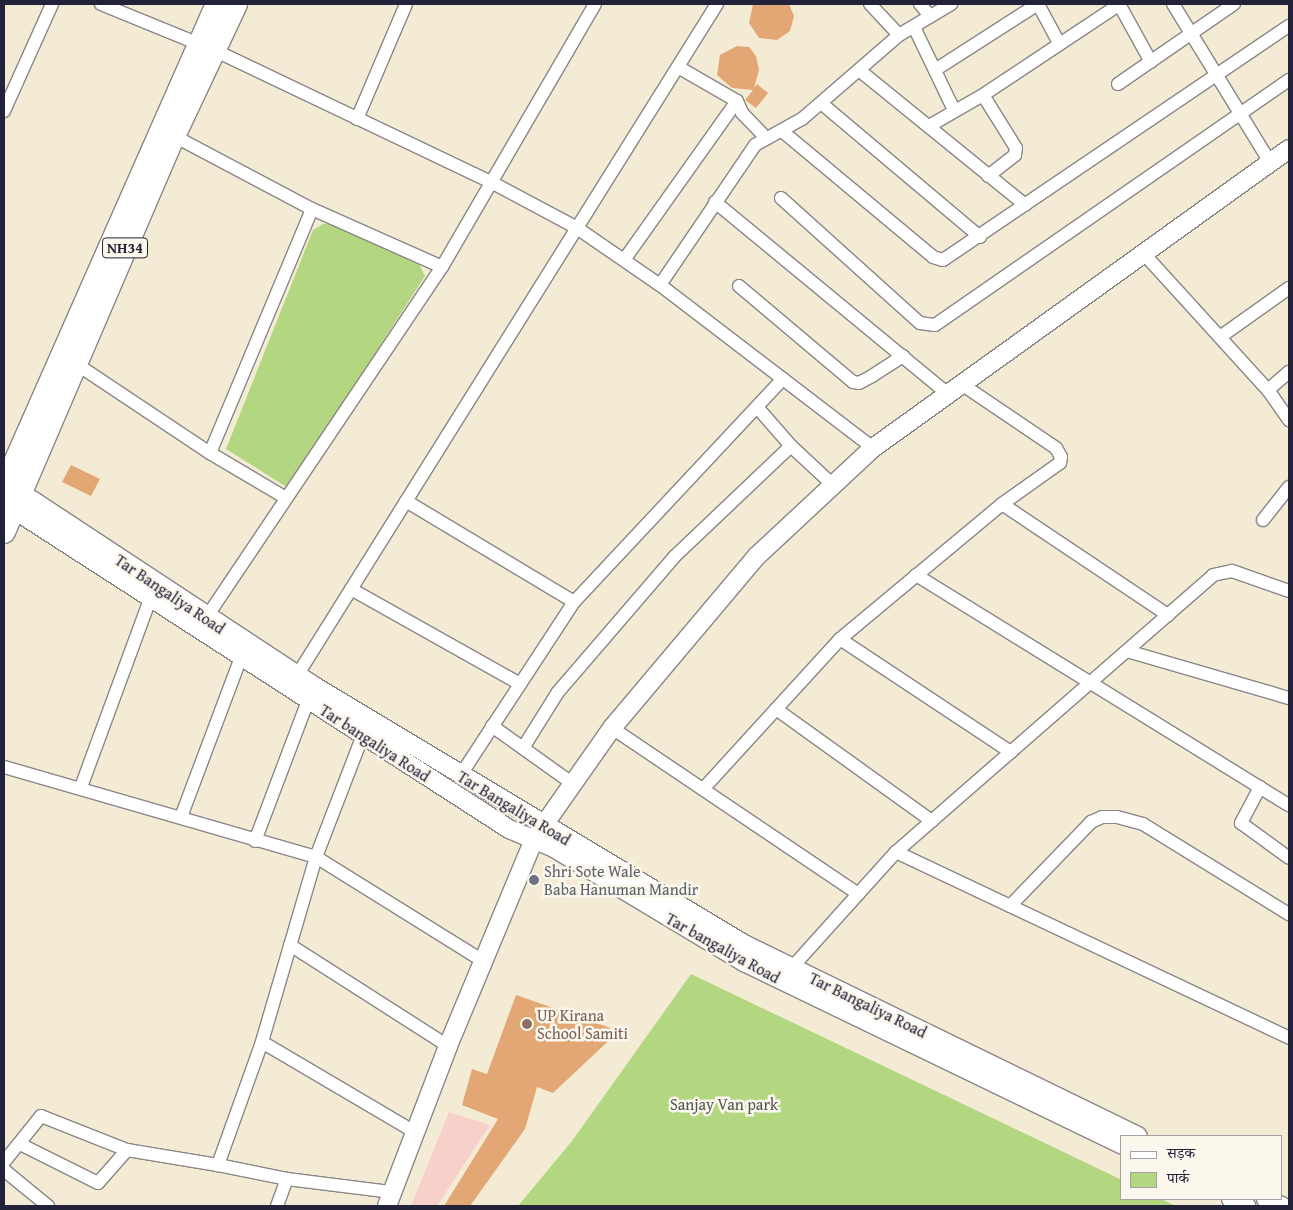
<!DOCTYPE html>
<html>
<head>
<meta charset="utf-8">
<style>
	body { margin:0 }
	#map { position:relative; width:1293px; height:1210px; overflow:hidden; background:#f4ebd4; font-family:"Gentium Book Plus","Noto Serif Devanagari",serif }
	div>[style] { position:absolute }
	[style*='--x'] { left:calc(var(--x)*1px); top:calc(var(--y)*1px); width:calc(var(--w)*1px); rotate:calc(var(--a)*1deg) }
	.built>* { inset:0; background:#f7d0ca }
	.green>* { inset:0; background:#b3d780 }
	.building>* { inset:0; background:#e2a774 }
	.roads { filter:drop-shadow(1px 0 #8b8688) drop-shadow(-1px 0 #8b8688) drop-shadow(0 1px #8b8688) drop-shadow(0 -1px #8b8688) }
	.street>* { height:12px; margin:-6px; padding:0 6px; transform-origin:6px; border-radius:6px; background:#fff }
	.secondary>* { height:18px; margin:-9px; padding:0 9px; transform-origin:9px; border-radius:9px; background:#fff }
	.highway>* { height:22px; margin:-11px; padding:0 11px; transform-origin:11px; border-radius:11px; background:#fff }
	.dots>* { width:14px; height:14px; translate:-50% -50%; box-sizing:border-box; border:2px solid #fbf7ec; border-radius:50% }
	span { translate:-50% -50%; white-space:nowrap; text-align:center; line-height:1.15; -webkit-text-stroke:5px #fbf7ec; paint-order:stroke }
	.shield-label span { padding:1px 4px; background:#fbf7ec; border:1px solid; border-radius:4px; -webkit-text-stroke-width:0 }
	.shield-label { font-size:15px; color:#22223b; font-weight:700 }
	.street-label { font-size:16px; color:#22223b }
	.worship-label { font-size:16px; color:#5b616d }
	.left { translate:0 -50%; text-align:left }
	.education-label { font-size:16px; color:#785e54 }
	.park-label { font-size:16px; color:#4e5850 }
	.frame { position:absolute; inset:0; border:5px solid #22223b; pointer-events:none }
	.legend { position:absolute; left:1120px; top:1135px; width:162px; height:65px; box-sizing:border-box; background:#fbf7ec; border:1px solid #a4a2a5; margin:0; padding:6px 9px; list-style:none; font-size:15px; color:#22223b }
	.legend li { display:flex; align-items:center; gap:10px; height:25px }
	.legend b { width:25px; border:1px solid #a4a2a5 }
</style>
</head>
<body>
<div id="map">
	<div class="built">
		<div style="clip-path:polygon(449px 1112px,490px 1125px,437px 1206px,411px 1206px)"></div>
	</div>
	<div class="green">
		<div style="clip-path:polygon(323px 224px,330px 224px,419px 264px,425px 276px,288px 488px,226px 449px,313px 230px)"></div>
		<div style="clip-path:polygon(691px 974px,1122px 1180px,1122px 1199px,1161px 1199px,1176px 1206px,518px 1206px,572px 1141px)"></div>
	</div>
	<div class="building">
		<div style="clip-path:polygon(753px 4px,789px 4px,794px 16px,790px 31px,777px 40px,759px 38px,749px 23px)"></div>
		<div style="clip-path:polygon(737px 46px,749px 47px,756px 56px,759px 70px,754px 88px,757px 84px,768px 93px,756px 108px,745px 100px,753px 90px,732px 88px,717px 75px,720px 55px)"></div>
		<div style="clip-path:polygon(71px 465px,100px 479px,91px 496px,62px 482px)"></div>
		<div style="clip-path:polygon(516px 995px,619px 1031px,553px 1093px,537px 1087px,525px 1129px,470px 1206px,444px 1206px,498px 1119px,462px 1105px,472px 1069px,487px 1074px)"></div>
	</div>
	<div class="roads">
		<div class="street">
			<div style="--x:101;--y:4;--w:122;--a:22.2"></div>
			<div style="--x:214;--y:50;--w:307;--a:25.5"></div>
			<div style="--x:491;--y:182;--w:98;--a:28.1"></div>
			<div style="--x:577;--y:228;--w:101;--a:34.5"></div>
			<div style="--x:660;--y:285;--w:268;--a:37.4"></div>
			<div style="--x:870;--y:4;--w:42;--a:46.9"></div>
			<div style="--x:920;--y:4;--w:16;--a:50"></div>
			<div style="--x:1038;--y:4;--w:44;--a:61.7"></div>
			<div style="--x:1119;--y:4;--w:66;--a:61.1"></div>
			<div style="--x:1173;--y:4;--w:185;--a:58.5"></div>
			<div style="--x:914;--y:27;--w:92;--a:64.3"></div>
			<div style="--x:678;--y:67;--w:68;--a:30"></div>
			<div style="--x:737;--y:101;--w:13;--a:67"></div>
			<div style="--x:742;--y:113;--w:35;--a:46"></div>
			<div style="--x:859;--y:70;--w:214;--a:39.1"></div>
			<div style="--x:935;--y:70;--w:122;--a:-32.7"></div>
			<div style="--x:1118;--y:84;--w:141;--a:-34.6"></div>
			<div style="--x:983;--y:95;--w:62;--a:58.1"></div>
			<div style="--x:1016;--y:148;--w:7;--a:98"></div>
			<div style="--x:1015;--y:155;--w:34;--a:142"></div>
			<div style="--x:821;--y:103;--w:208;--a:40.1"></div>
			<div style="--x:4;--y:111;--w:117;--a:-65.8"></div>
			<div style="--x:357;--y:119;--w:125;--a:-66.9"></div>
			<div style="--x:929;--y:126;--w:62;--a:-29.9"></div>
			<div style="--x:983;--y:95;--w:164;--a:-33.6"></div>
			<div style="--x:782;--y:131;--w:197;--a:39.8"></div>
			<div style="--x:933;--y:257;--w:10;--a:17"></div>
			<div style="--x:943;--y:260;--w:418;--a:-34.1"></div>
			<div style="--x:174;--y:136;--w:156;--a:27.9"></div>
			<div style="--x:312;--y:209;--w:142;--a:24"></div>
			<div style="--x:781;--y:198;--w:187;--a:42"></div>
			<div style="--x:920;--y:323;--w:15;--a:8"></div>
			<div style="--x:935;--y:325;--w:431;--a:-34.7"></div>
			<div style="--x:715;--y:202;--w:302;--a:39.5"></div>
			<div style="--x:1145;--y:255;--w:183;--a:47.7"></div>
			<div style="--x:1268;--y:390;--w:37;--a:55"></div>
			<div style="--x:624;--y:260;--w:195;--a:-54.6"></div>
			<div style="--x:660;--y:285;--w:169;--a:-55.8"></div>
			<div style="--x:755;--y:145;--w:54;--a:-29"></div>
			<div style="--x:802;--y:119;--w:128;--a:-40.9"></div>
			<div style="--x:899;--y:35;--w:61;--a:-30.8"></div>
			<div style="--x:739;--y:286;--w:149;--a:40.1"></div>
			<div style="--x:853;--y:382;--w:6;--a:9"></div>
			<div style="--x:859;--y:383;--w:15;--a:-28"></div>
			<div style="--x:872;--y:376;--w:37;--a:-33"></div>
			<div style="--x:1220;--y:337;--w:85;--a:-35.4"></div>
			<div style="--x:75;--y:363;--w:162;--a:33.7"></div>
			<div style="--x:210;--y:453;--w:88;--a:30.6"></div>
			<div style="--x:1268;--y:390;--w:28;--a:-41"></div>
			<div style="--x:757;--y:407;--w:52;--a:48.9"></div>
			<div style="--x:791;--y:446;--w:57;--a:42.9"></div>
			<div style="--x:210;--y:453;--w:264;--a:-67.3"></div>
			<div style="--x:406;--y:501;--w:196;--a:31"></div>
			<div style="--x:1002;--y:504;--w:200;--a:33.8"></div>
			<div style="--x:1263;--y:520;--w:42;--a:-51.8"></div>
			<div style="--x:916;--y:575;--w:438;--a:31.7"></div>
			<div style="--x:351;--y:589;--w:194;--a:29.3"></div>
			<div style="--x:206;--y:618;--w:423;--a:-56.1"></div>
			<div style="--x:442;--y:267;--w:304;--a:-59.8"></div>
			<div style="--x:840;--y:639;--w:205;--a:33.5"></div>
			<div style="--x:1127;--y:651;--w:169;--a:16.2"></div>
			<div style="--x:293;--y:682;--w:800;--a:-57.98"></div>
			<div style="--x:776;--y:709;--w:192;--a:35.7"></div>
			<div style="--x:492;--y:726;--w:100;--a:35.6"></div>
			<div style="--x:612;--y:728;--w:297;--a:34"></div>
			<div style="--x:363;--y:735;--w:131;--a:111.1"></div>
			<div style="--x:316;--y:857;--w:193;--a:106.3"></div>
			<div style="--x:262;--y:1042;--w:131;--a:109.7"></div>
			<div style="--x:218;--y:1165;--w:70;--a:11.5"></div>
			<div style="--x:287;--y:1179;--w:106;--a:7.1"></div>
			<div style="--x:523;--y:748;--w:66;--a:-58"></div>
			<div style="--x:558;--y:692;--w:178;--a:-49.3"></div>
			<div style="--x:674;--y:557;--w:161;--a:-43.5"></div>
			<div style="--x:4;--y:767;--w:325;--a:16.1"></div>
			<div style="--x:316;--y:857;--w:197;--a:31.9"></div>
			<div style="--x:460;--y:776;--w:208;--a:-56.8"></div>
			<div style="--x:574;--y:602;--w:306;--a:-46.9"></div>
			<div style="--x:81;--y:787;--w:200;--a:-69.8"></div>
			<div style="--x:1260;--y:787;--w:41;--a:117.8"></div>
			<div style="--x:1241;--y:823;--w:59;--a:36.1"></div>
			<div style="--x:704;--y:788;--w:202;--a:-47.6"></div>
			<div style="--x:840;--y:639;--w:211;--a:-39.8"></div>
			<div style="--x:1002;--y:504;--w:71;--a:-35.3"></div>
			<div style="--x:1060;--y:463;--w:6;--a:-81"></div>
			<div style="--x:1061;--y:457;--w:10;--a:-119"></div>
			<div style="--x:1056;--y:448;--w:112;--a:-145.9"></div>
			<div style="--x:181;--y:817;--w:171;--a:-69.4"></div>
			<div style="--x:255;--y:841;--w:158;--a:-69.3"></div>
			<div style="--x:896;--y:852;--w:435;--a:25.3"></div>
			<div style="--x:1010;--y:906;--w:117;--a:-46"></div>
			<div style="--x:1091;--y:822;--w:12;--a:-24"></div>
			<div style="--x:1102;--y:817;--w:15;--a:0"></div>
			<div style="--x:1117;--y:817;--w:27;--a:15"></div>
			<div style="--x:1143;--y:824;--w:172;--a:31.7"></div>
			<div style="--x:290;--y:945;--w:188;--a:32.6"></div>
			<div style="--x:787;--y:973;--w:163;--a:-48"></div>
			<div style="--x:896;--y:852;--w:421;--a:-41.1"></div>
			<div style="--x:1213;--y:575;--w:19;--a:-12"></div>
			<div style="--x:1232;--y:571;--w:60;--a:19.3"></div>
			<div style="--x:262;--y:1042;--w:178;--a:30.5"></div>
			<div style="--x:20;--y:1144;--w:87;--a:26.6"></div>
			<div style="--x:98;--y:1183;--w:44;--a:-48.7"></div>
			<div style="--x:4;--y:1162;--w:59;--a:-51.2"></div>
			<div style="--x:41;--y:1116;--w:92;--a:21.6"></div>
			<div style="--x:127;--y:1150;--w:92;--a:9.4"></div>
			<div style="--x:4;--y:1170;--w:57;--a:39.3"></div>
			<div style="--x:277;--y:1206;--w:29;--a:-70"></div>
		</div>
		<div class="secondary">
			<div style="--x:9;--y:488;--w:26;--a:28"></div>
			<div style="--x:32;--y:500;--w:338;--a:33.4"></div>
			<div style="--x:314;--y:686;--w:501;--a:30.96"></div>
			<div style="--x:744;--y:944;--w:438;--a:26"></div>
			<div style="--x:4;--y:503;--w:601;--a:32.84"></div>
			<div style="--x:509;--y:829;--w:49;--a:22.9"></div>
			<div style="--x:554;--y:848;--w:222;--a:31"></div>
			<div style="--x:744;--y:962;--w:420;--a:25.8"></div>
			<div style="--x:1231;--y:1199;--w:17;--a:25"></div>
			<div style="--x:1266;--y:1199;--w:17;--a:24"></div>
			<div style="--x:387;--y:1206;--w:171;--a:-69.1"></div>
			<div style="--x:448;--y:1046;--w:224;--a:-67.4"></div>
			<div style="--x:534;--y:839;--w:136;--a:-54.9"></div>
			<div style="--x:612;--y:728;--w:225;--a:-49.9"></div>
			<div style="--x:757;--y:556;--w:158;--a:-43"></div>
			<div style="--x:873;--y:448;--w:512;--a:-35.71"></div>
		</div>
		<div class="highway">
			<div style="--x:4;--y:487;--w:528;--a:-66.2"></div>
			<div style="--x:4;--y:532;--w:431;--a:-66.8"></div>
			<div style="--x:174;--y:136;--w:146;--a:-64.8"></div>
		</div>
	</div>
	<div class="dots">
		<div style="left:534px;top:880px;background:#6b7280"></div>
		<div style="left:527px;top:1024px;background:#8d6e63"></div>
	</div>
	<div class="shield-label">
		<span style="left:125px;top:248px">NH34</span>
	</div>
	<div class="street-label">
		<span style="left:170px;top:594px;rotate:34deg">Tar Bangaliya Road</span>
		<span style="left:375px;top:743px;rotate:33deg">Tar bangaliya Road</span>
		<span style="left:514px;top:808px;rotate:31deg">Tar Bangaliya Road</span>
		<span style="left:723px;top:948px;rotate:29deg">Tar bangaliya Road</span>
		<span style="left:868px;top:1005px;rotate:26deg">Tar Bangaliya Road</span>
	</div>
	<div class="worship-label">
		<span class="left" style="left:544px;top:880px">Shri Sote Wale<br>Baba Hanuman Mandir</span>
	</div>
	<div class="education-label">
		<span class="left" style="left:537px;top:1024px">UP Kirana<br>School Samiti</span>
	</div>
	<div class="park-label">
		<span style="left:724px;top:1104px">Sanjay Van park</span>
	</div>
	<div class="frame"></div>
	<ul class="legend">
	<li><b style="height:6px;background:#fff"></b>सड़क</li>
	<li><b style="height:14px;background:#b3d780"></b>पार्क</li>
	</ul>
</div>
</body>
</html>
